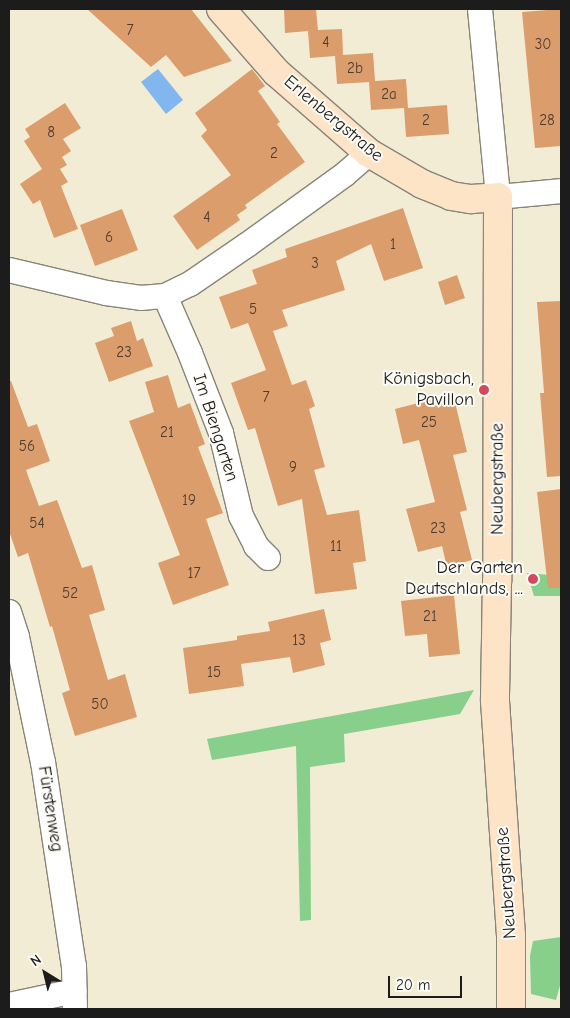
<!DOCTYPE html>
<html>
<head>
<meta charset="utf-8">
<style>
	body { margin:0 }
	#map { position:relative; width:570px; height:1018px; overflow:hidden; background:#f2ecd5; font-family:"Comic Neue",sans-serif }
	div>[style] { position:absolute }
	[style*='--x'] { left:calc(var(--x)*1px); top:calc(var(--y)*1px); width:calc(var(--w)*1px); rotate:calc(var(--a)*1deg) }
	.green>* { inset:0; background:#87cf8b }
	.water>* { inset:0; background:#81b6ef }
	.building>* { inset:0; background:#db9d6c }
	.roads { filter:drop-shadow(1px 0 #878478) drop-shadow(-1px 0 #878478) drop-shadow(0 1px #878478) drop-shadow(0 -1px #878478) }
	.street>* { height:24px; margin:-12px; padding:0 12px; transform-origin:12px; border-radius:12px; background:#fff }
	.secondary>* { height:28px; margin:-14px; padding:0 14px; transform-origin:14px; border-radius:14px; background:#fee4c6 }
	.dots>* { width:14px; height:14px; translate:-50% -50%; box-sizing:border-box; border:2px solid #fdfcf7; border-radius:50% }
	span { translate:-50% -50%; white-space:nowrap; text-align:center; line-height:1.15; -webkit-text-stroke:4px #fdfcf7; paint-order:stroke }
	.number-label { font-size:15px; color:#4c3c30 }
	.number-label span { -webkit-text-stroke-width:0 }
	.street-label { font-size:18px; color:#1c1c1c }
	.poi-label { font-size:18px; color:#1c1c1c }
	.right { translate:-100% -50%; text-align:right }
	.frame { position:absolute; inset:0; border:10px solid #1c1c1c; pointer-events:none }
	.north { position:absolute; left:20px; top:948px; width:50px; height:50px; -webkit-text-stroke:4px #fdfcf7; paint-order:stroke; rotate:324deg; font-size:14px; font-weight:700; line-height:20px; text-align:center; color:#1c1c1c }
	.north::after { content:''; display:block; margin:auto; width:18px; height:22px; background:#1c1c1c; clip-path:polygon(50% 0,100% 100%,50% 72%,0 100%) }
	.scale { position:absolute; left:388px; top:976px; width:74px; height:22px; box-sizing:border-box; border:2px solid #1c1c1c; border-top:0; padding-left:6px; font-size:15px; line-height:18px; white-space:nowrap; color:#1c1c1c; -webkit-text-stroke:4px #fdfcf7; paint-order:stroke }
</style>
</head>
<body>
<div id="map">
	<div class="green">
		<div style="clip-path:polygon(527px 573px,561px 576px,561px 596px,534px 596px)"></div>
		<div style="clip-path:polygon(474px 690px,460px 714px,344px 734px,345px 762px,310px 767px,311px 920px,300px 921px,296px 746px,212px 760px,207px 739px)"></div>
		<div style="clip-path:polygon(561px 937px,561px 982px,556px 1000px,531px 994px,530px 956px,533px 941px)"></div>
	</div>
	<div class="water">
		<div style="clip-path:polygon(158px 69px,183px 100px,166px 114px,141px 82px)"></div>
	</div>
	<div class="building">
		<div style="clip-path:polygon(87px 9px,191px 9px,232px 61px,184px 77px,166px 55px,151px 67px)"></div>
		<div style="clip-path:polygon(284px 9px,316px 9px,318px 30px,342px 29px,343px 55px,373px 53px,375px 81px,406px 79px,408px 108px,447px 105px,449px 134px,406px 137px,404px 108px,371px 110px,369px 82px,337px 84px,335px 56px,310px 58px,308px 31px,285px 33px)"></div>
		<div style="clip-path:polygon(560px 9px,561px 146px,535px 148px,522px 12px)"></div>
		<div style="clip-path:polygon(252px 69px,265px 86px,258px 91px,280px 122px,277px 124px,305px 162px,245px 205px,247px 208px,237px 215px,240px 220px,197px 250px,173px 216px,231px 175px,201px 136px,207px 130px,195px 113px)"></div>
		<div style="clip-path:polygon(65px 103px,81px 128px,63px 139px,71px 151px,62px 157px,67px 165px,60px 169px,68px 182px,61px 186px,78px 229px,54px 238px,40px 200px,33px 204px,20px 184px,42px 169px,24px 141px,30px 137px,25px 129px)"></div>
		<div style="clip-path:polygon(403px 208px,423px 268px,384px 281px,371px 244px,336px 261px,345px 290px,282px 310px,288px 326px,273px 331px,292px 385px,306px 380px,315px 406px,309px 409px,325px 467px,314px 470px,327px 515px,359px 510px,366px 561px,353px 563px,357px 589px,315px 594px,302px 499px,278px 506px,255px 428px,248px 430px,231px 383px,266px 370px,248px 323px,231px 329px,219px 297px,257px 284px,252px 270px,287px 257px,285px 249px)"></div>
		<div style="clip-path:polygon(122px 209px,138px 250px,95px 266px,80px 225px)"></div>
		<div style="clip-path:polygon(457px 275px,465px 298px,445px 305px,438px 282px)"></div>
		<div style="clip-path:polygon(561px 301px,561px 476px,547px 477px,540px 393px,544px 393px,537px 302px)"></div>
		<div style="clip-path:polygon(131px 321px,137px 341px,143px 338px,153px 366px,109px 382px,95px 343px,114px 336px,111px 328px)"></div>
		<div style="clip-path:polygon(168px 375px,178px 408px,190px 403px,205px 444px,198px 447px,223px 513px,206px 519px,229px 585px,173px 605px,158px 563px,180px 555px,129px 421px,154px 412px,145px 382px)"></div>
		<div style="clip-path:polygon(9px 381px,11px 381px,28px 427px,37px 424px,50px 461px,26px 470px,39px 506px,57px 500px,82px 568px,92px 565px,105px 610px,89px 615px,108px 680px,125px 674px,137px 717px,75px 736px,62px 693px,70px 690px,52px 626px,50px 627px,28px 553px,18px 557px,9px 531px)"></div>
		<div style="clip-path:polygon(453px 394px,467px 452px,453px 455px,467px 510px,460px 512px,472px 560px,447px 567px,442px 546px,418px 552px,406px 509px,435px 502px,419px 440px,403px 444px,395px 409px)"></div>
		<div style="clip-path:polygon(561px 489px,561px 588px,548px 588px,537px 492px)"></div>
		<div style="clip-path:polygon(454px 595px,460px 654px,429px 657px,427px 634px,405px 636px,401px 601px)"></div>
		<div style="clip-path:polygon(324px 609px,331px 640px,320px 643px,325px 665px,293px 673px,290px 657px,241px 664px,244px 686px,189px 694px,183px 648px,237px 640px,237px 636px,270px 631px,268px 622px)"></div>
	</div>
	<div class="roads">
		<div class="street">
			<div style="--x:480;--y:9;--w:189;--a:84.5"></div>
			<div style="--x:498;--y:197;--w:63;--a:-5.4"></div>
			<div style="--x:9;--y:270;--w:100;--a:13.3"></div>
			<div style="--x:106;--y:293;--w:35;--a:8"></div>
			<div style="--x:141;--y:298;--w:24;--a:-5"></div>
			<div style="--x:165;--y:296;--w:28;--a:-26"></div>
			<div style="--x:190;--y:284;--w:69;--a:-34.4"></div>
			<div style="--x:247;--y:245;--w:120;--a:-35.8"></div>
			<div style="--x:344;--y:175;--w:33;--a:-41"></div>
			<div style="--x:165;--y:296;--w:62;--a:66.3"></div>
			<div style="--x:190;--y:353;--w:86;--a:68.8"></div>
			<div style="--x:221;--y:433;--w:85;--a:76.5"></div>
			<div style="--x:241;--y:516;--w:34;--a:63"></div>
			<div style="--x:256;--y:546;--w:17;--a:45"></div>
			<div style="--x:9;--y:612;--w:26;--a:72"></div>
			<div style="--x:17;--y:637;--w:128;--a:78.3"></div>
			<div style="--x:43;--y:762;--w:206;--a:81.4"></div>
			<div style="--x:74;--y:966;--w:43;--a:88.7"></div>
			<div style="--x:9;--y:1005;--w:67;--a:-12"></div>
		</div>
		<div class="secondary">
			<div style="--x:221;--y:9;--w:84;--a:48.9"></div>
			<div style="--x:276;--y:72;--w:123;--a:41.1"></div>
			<div style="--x:369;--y:153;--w:61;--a:30.3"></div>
			<div style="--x:422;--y:184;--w:31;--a:22"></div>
			<div style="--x:451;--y:196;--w:20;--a:9"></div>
			<div style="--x:471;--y:199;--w:27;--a:-4"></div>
			<div style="--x:498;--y:197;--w:384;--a:90.1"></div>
			<div style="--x:497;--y:581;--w:120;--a:91"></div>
			<div style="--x:495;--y:701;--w:236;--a:86.1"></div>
			<div style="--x:511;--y:936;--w:73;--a:90"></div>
		</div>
	</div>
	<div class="dots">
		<div style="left:484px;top:390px;background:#d1495b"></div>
		<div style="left:533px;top:579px;background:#d1495b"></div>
	</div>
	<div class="number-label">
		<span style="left:130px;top:31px">7</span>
		<span style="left:326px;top:43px">4</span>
		<span style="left:543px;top:45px">30</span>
		<span style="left:355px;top:69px">2b</span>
		<span style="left:389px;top:95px">2a</span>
		<span style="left:426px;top:121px">2</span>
		<span style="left:547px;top:121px">28</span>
		<span style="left:51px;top:133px">8</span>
		<span style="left:274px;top:154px">2</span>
		<span style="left:207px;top:218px">4</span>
		<span style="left:109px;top:238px">6</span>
		<span style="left:393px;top:245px">1</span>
		<span style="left:315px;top:264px">3</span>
		<span style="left:253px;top:310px">5</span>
		<span style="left:124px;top:353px">23</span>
		<span style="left:266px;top:398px">7</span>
		<span style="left:429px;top:423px">25</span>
		<span style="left:167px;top:433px">21</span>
		<span style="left:27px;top:447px">56</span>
		<span style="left:293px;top:468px">9</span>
		<span style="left:189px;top:501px">19</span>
		<span style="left:37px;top:524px">54</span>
		<span style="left:438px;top:529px">23</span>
		<span style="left:336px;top:547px">11</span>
		<span style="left:194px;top:574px">17</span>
		<span style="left:70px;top:594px">52</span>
		<span style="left:430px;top:617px">21</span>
		<span style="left:299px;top:641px">13</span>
		<span style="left:214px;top:673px">15</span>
		<span style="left:100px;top:705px">50</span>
	</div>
	<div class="street-label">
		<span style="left:333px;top:119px;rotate:40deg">Erlenbergstraße</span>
		<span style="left:215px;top:428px;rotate:72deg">Im Biengarten</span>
		<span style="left:498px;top:479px;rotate:-90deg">Neubergstraße</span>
		<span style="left:50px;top:809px;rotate:81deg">Fürstenweg</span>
		<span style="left:507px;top:883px;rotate:-94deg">Neubergstraße</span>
	</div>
	<div class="poi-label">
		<span class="right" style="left:474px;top:390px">Königsbach,<br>Pavillon</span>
		<span class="right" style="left:523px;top:579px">Der Garten<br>Deutschlands, ...</span>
	</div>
	<div class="frame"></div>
	<div class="north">N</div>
	<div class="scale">20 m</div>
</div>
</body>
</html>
